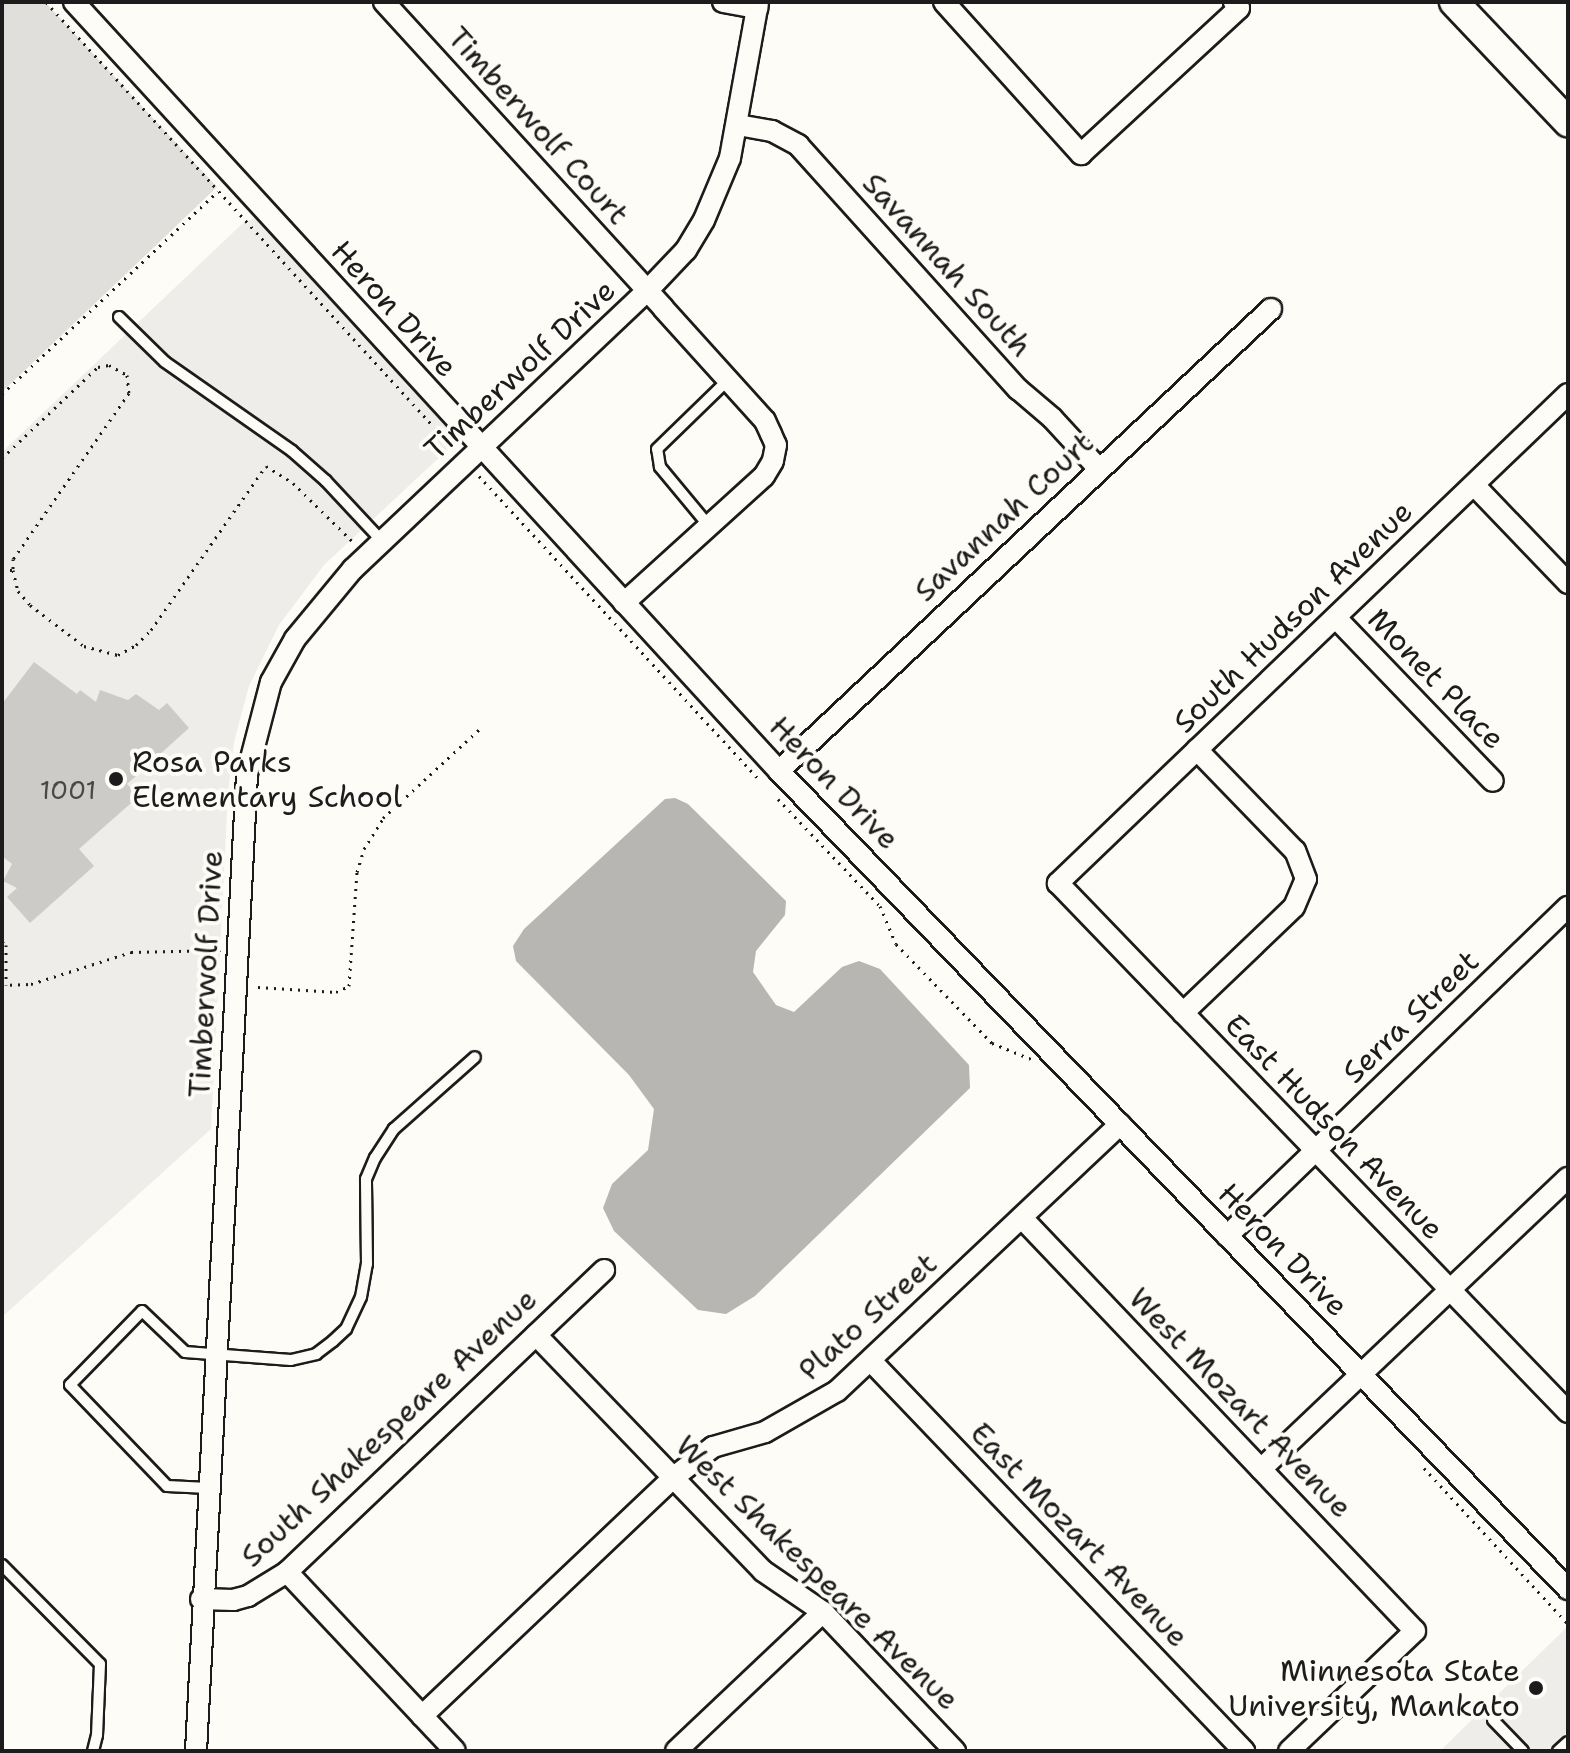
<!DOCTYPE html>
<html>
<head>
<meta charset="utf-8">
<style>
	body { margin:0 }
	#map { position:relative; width:1570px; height:1753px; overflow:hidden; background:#fdfcf7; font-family:"Shantell Sans",sans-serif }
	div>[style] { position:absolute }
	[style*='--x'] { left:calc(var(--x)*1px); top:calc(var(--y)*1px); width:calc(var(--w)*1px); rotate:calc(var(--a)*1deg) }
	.built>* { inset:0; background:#eeede9 }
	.green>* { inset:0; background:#e0dfdb }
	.water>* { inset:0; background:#b7b6b2 }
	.building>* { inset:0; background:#cccbc8 }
	.path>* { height:3px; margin-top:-1.5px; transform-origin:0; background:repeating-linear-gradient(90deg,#1c1c1c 0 2px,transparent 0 8px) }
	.roads { filter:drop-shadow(2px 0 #1c1c1c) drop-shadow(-2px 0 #1c1c1c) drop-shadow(0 2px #1c1c1c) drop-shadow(0 -2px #1c1c1c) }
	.lane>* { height:10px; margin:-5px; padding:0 5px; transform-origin:5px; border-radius:5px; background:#fdfcf7 }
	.street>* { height:20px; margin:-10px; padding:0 10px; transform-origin:10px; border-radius:10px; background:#fdfcf7 }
	.secondary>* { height:28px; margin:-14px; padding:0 14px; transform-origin:14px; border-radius:14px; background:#fdfcf7 }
	.dots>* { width:22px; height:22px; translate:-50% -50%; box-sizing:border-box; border:4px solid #fdfcf7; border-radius:50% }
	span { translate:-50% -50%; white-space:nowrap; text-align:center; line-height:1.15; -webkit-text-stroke:8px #fdfcf7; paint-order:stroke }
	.number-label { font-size:26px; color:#484847 }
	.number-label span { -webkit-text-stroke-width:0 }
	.street-label { font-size:30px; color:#1c1c1c }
	.poi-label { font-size:30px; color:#1c1c1c }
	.left { translate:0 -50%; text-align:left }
	.right { translate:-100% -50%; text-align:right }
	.frame { position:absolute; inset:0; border:4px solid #1c1c1c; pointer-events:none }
</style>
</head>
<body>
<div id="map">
	<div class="built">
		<div style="clip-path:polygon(258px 217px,459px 439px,324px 565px,279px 625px,249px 686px,234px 742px,228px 794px,211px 1129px,2px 1317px,2px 452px,243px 223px)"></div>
		<div style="clip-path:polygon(1568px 1626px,1568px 1751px,1440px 1751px)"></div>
	</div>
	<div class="green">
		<div style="clip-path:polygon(2px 2px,45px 2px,217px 187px,2px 392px)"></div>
	</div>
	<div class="water">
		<div style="clip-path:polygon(675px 798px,688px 804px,786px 901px,785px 915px,756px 951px,753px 972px,776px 1005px,794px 1012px,842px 967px,859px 961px,880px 969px,969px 1065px,970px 1088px,755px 1296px,726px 1314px,698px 1310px,614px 1231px,603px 1208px,612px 1184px,648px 1150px,654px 1109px,629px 1075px,516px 961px,513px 946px,524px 929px,665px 799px)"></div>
	</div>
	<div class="building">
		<div style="clip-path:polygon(34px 662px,77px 694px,80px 690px,96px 702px,100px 690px,128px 700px,136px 694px,159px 710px,167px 703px,189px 728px,127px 784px,139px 796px,79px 849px,94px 866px,30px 923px,7px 897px,17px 888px,3px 881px,12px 864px,2px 856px,2px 704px)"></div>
	</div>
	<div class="path">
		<div style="--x:46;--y:2;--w:607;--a:47.61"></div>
		<div style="--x:2;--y:394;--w:296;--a:-43.2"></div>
		<div style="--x:2;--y:458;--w:132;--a:-43.5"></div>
		<div style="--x:98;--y:367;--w:11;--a:-10"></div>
		<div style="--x:109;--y:365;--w:21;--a:29"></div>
		<div style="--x:127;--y:375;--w:18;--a:84"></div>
		<div style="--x:129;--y:393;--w:203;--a:124.9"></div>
		<div style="--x:13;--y:559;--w:11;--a:90"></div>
		<div style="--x:13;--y:570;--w:22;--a:77"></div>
		<div style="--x:18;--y:591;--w:18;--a:49"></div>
		<div style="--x:30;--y:605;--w:68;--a:37.2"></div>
		<div style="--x:84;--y:646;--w:35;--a:15"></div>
		<div style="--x:118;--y:655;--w:21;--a:-29"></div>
		<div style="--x:136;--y:645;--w:21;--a:-45"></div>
		<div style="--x:151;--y:630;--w:200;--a:-55"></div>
		<div style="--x:266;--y:466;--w:32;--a:32"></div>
		<div style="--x:293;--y:483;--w:83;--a:44.5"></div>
		<div style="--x:479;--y:476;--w:413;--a:47.3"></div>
		<div style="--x:2;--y:570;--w:11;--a:0"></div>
		<div style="--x:778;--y:799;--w:148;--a:46.4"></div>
		<div style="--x:880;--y:906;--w:41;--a:67.2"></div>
		<div style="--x:896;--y:944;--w:138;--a:45.9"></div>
		<div style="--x:992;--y:1043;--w:42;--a:22.3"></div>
		<div style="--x:2;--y:942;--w:5;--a:37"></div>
		<div style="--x:6;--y:945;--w:40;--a:90"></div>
		<div style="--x:2;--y:985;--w:29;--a:-2"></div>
		<div style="--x:31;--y:984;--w:105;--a:-17.7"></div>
		<div style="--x:131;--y:952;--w:90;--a:-1.3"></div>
		<div style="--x:258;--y:987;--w:78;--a:3.7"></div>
		<div style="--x:336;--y:992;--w:14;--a:-25"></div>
		<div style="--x:349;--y:986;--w:114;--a:-86"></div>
		<div style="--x:357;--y:872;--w:24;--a:-73"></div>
		<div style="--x:364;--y:849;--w:36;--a:-58"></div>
		<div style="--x:383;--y:818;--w:133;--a:-42.6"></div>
		<div style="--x:1424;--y:1468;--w:212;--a:47.3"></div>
	</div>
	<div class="roads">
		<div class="lane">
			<div style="--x:119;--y:317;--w:64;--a:44.4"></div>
			<div style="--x:165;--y:362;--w:155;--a:35"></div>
			<div style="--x:292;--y:451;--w:45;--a:41.4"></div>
			<div style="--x:326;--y:481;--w:82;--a:47"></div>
			<div style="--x:709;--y:526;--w:77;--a:-129.7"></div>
			<div style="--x:660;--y:467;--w:18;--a:-99"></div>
			<div style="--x:657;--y:449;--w:99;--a:-44.2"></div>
			<div style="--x:208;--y:1488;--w:41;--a:-177.2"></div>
			<div style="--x:167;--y:1486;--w:140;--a:-133.8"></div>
			<div style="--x:70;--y:1385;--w:103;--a:-45.8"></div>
			<div style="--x:142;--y:1311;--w:59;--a:43.6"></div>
			<div style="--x:185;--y:1352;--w:106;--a:4.3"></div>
			<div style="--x:291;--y:1360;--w:26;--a:-13"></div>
			<div style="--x:316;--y:1354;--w:21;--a:-37"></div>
			<div style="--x:333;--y:1341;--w:18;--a:-43"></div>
			<div style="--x:346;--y:1329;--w:35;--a:-65"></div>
			<div style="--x:361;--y:1297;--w:34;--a:-80"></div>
			<div style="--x:367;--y:1264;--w:85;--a:-90.7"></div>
			<div style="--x:366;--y:1179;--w:23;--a:-67"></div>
			<div style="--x:375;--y:1158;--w:35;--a:-57"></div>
			<div style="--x:394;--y:1129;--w:108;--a:-41.6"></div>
			<div style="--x:2;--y:1565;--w:139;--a:45.3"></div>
			<div style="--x:100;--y:1664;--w:71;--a:92.4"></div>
			<div style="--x:97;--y:1735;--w:16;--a:104"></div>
			<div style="--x:1493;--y:1720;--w:43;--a:45.9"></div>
			<div style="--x:1558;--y:1751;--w:13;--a:-42"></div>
		</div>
		<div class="street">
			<div style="--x:74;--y:2;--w:1043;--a:47.49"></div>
			<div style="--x:779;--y:771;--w:1137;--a:46.03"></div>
			<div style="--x:384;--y:2;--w:414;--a:47.6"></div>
			<div style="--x:663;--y:308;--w:152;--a:47.9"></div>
			<div style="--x:765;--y:421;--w:14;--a:65"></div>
			<div style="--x:771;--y:434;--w:12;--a:66"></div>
			<div style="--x:776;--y:445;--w:16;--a:101"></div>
			<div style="--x:773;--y:461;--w:17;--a:121"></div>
			<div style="--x:764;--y:476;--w:189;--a:137.8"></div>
			<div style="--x:723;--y:2;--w:35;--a:10"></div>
			<div style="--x:944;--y:2;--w:205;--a:48"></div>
			<div style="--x:1081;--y:154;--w:215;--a:-42.7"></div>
			<div style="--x:1239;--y:8;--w:8;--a:-130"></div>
			<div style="--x:738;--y:125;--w:35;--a:10"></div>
			<div style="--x:772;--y:131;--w:30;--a:28"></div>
			<div style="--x:798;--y:145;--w:329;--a:48"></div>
			<div style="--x:1018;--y:389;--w:45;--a:40.5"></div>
			<div style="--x:1052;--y:418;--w:69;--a:47.3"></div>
			<div style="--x:1568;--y:394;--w:707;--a:136.2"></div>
			<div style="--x:1058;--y:883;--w:735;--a:46.05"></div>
			<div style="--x:1474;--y:485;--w:136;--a:46.2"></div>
			<div style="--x:1336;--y:618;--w:226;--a:46.1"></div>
			<div style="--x:779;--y:771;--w:675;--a:-43.2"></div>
			<div style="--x:1183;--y:1013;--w:153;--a:-43.7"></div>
			<div style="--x:1294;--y:907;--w:30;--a:-67"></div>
			<div style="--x:1306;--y:879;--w:30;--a:-111"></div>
			<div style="--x:1295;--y:851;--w:141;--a:-134.1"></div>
			<div style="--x:1022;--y:1218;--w:570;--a:46.42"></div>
			<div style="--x:1415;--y:1631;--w:174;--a:136.4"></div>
			<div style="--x:1227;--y:1236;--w:474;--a:-44"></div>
			<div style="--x:536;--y:1335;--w:327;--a:46.1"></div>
			<div style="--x:763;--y:1571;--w:73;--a:34.3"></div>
			<div style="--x:823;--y:1612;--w:192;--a:46.5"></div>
			<div style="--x:871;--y:1361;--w:540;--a:46.28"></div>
			<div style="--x:1261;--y:1469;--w:423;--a:-43.5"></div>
			<div style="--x:287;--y:1572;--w:245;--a:46.8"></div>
			<div style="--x:201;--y:1599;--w:32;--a:2"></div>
			<div style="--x:233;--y:1600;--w:16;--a:-15"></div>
			<div style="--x:248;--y:1596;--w:46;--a:-31.6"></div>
			<div style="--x:287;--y:1572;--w:438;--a:-43.6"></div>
			<div style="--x:422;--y:1716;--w:347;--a:-43.5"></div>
			<div style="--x:674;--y:1477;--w:49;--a:-37.6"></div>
			<div style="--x:713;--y:1447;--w:54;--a:-16.1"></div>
			<div style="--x:765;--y:1432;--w:83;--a:-29.7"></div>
			<div style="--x:837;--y:1391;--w:389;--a:-43.3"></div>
			<div style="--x:196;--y:1751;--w:978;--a:-87.01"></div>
			<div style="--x:247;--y:774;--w:95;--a:-75.4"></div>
			<div style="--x:271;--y:682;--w:49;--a:-60.8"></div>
			<div style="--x:295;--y:639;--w:91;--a:-50.4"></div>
			<div style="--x:353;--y:569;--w:405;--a:-43.4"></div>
			<div style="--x:647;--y:291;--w:57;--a:-46.4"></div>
			<div style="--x:686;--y:250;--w:35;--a:-59"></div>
			<div style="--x:704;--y:220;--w:67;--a:-67.2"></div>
			<div style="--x:730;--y:158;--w:158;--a:-79.8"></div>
			<div style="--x:676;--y:1751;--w:202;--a:-43.4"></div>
		</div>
		<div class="secondary">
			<div style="--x:1454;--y:2;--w:166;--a:46.5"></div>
		</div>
	</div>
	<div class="dots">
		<div style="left:116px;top:779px;background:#1c1c1c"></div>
		<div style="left:1536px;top:1688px;background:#1c1c1c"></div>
	</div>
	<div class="number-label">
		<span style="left:68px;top:790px">1001</span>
	</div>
	<div class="street-label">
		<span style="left:538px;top:126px;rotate:48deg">Timberwolf Court</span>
		<span style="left:947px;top:265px;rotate:48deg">Savannah South</span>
		<span style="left:394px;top:309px;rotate:48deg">Heron Drive</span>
		<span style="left:520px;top:370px;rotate:-43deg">Timberwolf Drive</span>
		<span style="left:1004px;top:517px;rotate:-43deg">Savannah Court</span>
		<span style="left:1293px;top:617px;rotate:-44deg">South Hudson Avenue</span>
		<span style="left:1436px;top:679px;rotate:46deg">Monet Place</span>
		<span style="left:834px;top:783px;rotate:46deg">Heron Drive</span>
		<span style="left:206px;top:974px;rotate:-87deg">Timberwolf Drive</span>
		<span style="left:1411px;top:1017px;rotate:-44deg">Serra Street</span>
		<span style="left:1334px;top:1127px;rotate:46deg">East Hudson Avenue</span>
		<span style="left:1283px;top:1250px;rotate:46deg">Heron Drive</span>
		<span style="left:868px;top:1317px;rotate:-42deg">Plato Street</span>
		<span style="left:1240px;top:1403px;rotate:46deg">West Mozart Avenue</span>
		<span style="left:389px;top:1428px;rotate:-43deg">South Shakespeare Avenue</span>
		<span style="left:1079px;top:1535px;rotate:46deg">East Mozart Avenue</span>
		<span style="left:817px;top:1573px;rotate:44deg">West Shakespeare Avenue</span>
	</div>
	<div class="poi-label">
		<span class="left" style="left:132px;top:779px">Rosa Parks<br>Elementary School</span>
		<span class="right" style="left:1520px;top:1688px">Minnesota State<br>University, Mankato</span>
	</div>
	<div class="frame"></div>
</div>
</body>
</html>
